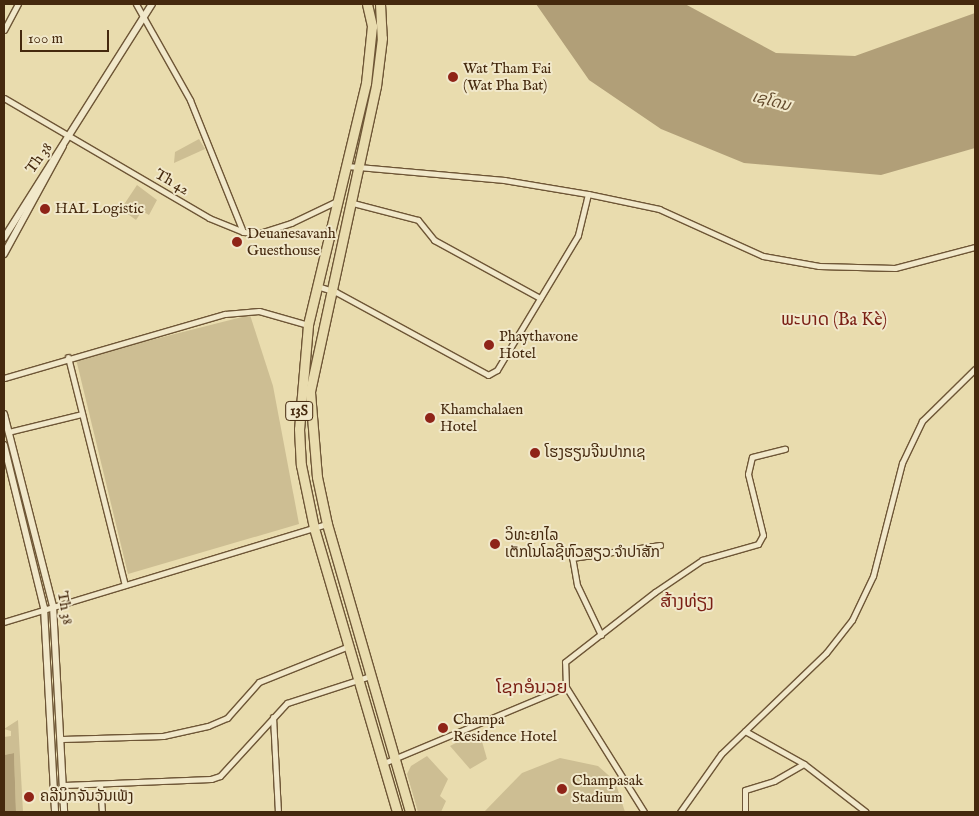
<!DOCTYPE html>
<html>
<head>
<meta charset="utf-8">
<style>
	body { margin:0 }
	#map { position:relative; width:979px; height:816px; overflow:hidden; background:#e9dcae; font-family:"IM FELL English","Noto Sans Lao",serif }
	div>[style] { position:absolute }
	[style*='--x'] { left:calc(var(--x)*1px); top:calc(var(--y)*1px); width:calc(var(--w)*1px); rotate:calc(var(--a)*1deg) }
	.green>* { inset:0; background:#cdbe93 }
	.water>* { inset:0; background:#b19f78 }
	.roads { filter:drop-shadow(1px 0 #6e5636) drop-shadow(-1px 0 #6e5636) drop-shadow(0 1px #6e5636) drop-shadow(0 -1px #6e5636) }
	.minor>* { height:5px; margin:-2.5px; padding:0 2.5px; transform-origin:2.5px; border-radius:2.5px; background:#f1e8ca }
	.tertiary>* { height:6px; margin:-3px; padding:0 3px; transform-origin:3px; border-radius:3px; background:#f1e8ca }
	.trunk>* { height:9px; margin:-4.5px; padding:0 4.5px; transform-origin:4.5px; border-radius:4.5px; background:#e9dcae }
	.dots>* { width:14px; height:14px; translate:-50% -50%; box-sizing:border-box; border:2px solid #f1e8ca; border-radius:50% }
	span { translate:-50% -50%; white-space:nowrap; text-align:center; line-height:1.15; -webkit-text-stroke:4px #f1e8ca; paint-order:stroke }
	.shield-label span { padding:1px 4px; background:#f1e8ca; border:1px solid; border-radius:4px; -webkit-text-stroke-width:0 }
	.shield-label { font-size:14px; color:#45290e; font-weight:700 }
	.poi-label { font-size:15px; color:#45290e }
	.left { translate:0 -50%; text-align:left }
	.street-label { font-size:15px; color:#45290e }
	.water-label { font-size:16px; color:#654c2e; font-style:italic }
	.quarter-label { font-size:18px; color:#7a1f14 }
	.frame { position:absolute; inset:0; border:5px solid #45290e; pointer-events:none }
	.scale { position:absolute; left:20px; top:30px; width:89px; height:22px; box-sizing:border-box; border:2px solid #45290e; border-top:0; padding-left:6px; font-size:15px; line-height:18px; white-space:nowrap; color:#45290e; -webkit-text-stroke:4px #f1e8ca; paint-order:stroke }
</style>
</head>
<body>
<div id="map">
	<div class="green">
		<div style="clip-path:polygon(199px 139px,205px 149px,174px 163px,175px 152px)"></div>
		<div style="clip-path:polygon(137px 185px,157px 200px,149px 215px,142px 211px,136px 220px,121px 209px)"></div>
		<div style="clip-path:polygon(250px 315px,273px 386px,299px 524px,128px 574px,76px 359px)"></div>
		<div style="clip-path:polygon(18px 720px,23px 812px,16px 812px,14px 753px,4px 755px,4px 737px,11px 736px,11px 731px,4px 729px)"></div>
		<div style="clip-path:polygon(479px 731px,487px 759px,470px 769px,450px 746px)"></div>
		<div style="clip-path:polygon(427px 756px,448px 779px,440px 796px,446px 801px,441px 812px,418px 812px,407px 774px,411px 766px)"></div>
		<div style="clip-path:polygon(560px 758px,598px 766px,615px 781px,625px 812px,484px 812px,522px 773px)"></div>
	</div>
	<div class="water">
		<div style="clip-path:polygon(536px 4px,685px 4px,776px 53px,855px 56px,975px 13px,975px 148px,881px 175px,744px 163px,661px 129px,589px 80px)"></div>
		<div style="clip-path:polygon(14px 753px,16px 812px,4px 812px,4px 755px)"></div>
	</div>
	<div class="roads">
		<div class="minor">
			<div style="--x:136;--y:4;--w:110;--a:60.6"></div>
			<div style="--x:190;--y:100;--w:142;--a:68.1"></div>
			<div style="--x:4;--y:30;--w:30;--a:-62"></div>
			<div style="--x:4;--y:98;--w:238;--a:30.3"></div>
			<div style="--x:209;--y:218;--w:37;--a:22"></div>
			<div style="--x:243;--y:232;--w:17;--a:3"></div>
			<div style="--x:260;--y:233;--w:33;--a:-18"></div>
			<div style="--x:291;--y:223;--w:51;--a:-25.6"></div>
			<div style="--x:347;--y:166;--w:158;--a:5.1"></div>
			<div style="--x:504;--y:180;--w:85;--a:9.5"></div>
			<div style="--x:588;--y:194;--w:73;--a:11.9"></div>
			<div style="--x:659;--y:209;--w:114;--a:24.3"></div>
			<div style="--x:763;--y:256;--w:57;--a:10.1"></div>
			<div style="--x:819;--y:266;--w:76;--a:1.5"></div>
			<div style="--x:895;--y:268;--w:83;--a:-14.7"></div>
			<div style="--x:349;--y:202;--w:71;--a:14.6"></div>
			<div style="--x:418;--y:220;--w:26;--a:51"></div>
			<div style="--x:434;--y:240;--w:121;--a:28.7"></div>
			<div style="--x:317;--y:286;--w:20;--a:18"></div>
			<div style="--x:336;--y:292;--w:173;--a:28.6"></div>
			<div style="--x:488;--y:375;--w:10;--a:-29"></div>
			<div style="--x:497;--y:370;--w:157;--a:-59"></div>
			<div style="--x:578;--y:235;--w:42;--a:-76.3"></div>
			<div style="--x:68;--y:357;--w:235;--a:76"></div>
			<div style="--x:4;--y:378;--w:230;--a:-16.2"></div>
			<div style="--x:225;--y:314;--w:34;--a:-5"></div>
			<div style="--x:259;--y:311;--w:51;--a:15.9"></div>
			<div style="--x:8;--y:432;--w:76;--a:-13.7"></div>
			<div style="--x:4;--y:622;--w:338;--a:-16.9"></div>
			<div style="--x:601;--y:635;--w:55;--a:-115.6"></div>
			<div style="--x:577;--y:585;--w:27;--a:-100"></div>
			<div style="--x:572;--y:558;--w:89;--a:-8.4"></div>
			<div style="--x:566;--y:687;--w:25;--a:-92"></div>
			<div style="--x:565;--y:662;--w:114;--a:-37.9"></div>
			<div style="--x:655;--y:592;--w:57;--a:-34.2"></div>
			<div style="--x:702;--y:560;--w:58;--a:-15.9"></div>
			<div style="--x:758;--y:544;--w:10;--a:-61"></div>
			<div style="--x:763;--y:535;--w:63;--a:-103.8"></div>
			<div style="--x:748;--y:474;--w:17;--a:-77"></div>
			<div style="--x:752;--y:457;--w:34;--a:-14"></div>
			<div style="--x:566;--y:687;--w:147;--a:58"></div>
			<div style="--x:273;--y:717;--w:95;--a:87"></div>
			<div style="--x:745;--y:731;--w:68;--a:29.2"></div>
			<div style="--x:804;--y:764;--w:78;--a:37.7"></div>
			<div style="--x:62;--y:739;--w:101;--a:-1.7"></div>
			<div style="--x:163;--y:736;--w:46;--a:-12.5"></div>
			<div style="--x:208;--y:726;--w:21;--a:-23"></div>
			<div style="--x:227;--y:718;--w:48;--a:-48.4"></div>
			<div style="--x:259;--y:682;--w:97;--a:-21.8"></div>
			<div style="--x:384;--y:763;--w:197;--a:-22.7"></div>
			<div style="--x:100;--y:784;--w:28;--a:86"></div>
			<div style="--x:64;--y:785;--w:147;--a:-2.3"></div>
			<div style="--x:211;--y:779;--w:9;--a:-18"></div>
			<div style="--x:220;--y:776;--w:99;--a:-47.5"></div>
			<div style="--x:287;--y:703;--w:87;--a:-18"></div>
			<div style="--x:680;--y:812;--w:71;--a:-54.7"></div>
			<div style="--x:721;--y:754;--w:146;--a:-43.9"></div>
			<div style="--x:826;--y:653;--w:42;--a:-51.8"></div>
			<div style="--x:852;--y:620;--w:49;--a:-64.5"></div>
			<div style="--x:873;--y:576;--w:117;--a:-75.6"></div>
			<div style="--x:902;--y:463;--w:47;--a:-64.5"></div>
			<div style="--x:922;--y:421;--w:74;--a:-44.5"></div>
			<div style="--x:745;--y:812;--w:22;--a:-90"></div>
			<div style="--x:745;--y:790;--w:30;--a:-17"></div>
			<div style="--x:774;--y:781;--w:34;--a:-30"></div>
		</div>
		<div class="tertiary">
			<div style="--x:4;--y:238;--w:277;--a:-57.7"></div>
			<div style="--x:4;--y:254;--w:123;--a:-61.4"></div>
			<div style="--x:4;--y:414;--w:198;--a:75.7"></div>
			<div style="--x:53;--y:606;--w:206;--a:86.9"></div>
			<div style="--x:4;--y:445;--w:168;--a:76.2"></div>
			<div style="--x:44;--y:608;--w:204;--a:86.9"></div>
		</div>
		<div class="trunk">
			<div style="--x:367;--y:4;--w:23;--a:77"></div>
			<div style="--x:372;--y:26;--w:57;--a:96"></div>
			<div style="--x:366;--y:83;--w:249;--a:103.5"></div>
			<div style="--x:308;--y:325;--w:104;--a:94.9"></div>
			<div style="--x:299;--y:429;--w:36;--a:87"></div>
			<div style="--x:301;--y:465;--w:64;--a:78.3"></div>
			<div style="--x:314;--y:528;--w:296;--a:73.7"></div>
			<div style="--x:380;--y:4;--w:34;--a:87"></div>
			<div style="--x:382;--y:38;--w:48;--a:97.1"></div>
			<div style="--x:376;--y:86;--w:313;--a:102.2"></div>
			<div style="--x:310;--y:392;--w:85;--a:85.3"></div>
			<div style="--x:317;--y:477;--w:48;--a:78"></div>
			<div style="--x:327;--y:524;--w:300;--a:73.9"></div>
		</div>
	</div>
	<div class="dots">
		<div style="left:453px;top:77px;background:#8f2418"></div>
		<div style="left:45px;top:209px;background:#8f2418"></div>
		<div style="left:237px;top:242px;background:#8f2418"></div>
		<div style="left:489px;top:345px;background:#8f2418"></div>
		<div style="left:430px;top:418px;background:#8f2418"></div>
		<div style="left:535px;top:453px;background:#8f2418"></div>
		<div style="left:495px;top:544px;background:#8f2418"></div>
		<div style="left:443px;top:728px;background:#8f2418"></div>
		<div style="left:562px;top:789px;background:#8f2418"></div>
		<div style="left:29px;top:797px;background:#8f2418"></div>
	</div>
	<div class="shield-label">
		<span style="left:299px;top:411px">13S</span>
	</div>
	<div class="poi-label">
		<span class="left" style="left:463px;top:77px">Wat Tham Fai<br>(Wat Pha Bat)</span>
		<span class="left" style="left:55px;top:209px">HAL Logistic</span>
		<span class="left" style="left:247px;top:242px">Deuanesavanh<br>Guesthouse</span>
		<span class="left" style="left:499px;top:345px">Phaythavone<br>Hotel</span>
		<span class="left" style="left:440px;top:418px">Khamchalaen<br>Hotel</span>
		<span class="left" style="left:545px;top:453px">ໂຮງຮຽນຈີນປາກເຊ</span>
		<span class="left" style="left:505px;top:544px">ວິທະຍາໄລ<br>ເຕັກໂນໂລຊີຫົວສຽວ ຈຳປາສັກ</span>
		<span class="left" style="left:453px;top:728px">Champa<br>Residence Hotel</span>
		<span class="left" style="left:572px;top:789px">Champasak<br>Stadium</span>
		<span class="left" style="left:40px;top:797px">ຄລີນິກຈັນວັນເພັງ</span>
	</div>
	<div class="street-label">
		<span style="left:39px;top:158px;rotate:-54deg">Th 38</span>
		<span style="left:172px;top:182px;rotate:30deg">Th 42</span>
		<span style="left:65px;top:608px;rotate:80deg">Th 38</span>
	</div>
	<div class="water-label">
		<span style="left:771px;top:102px;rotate:15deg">ເຊໂດນ</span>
	</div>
	<div class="quarter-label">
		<span style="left:834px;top:321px">ພະບາດ (Ba Kè)</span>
		<span style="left:687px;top:603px">ສ້າງທ່ຽງ</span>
		<span style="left:532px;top:689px">ໂຊກອໍນວຍ</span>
	</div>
	<div class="frame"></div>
	<div class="scale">100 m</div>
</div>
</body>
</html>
